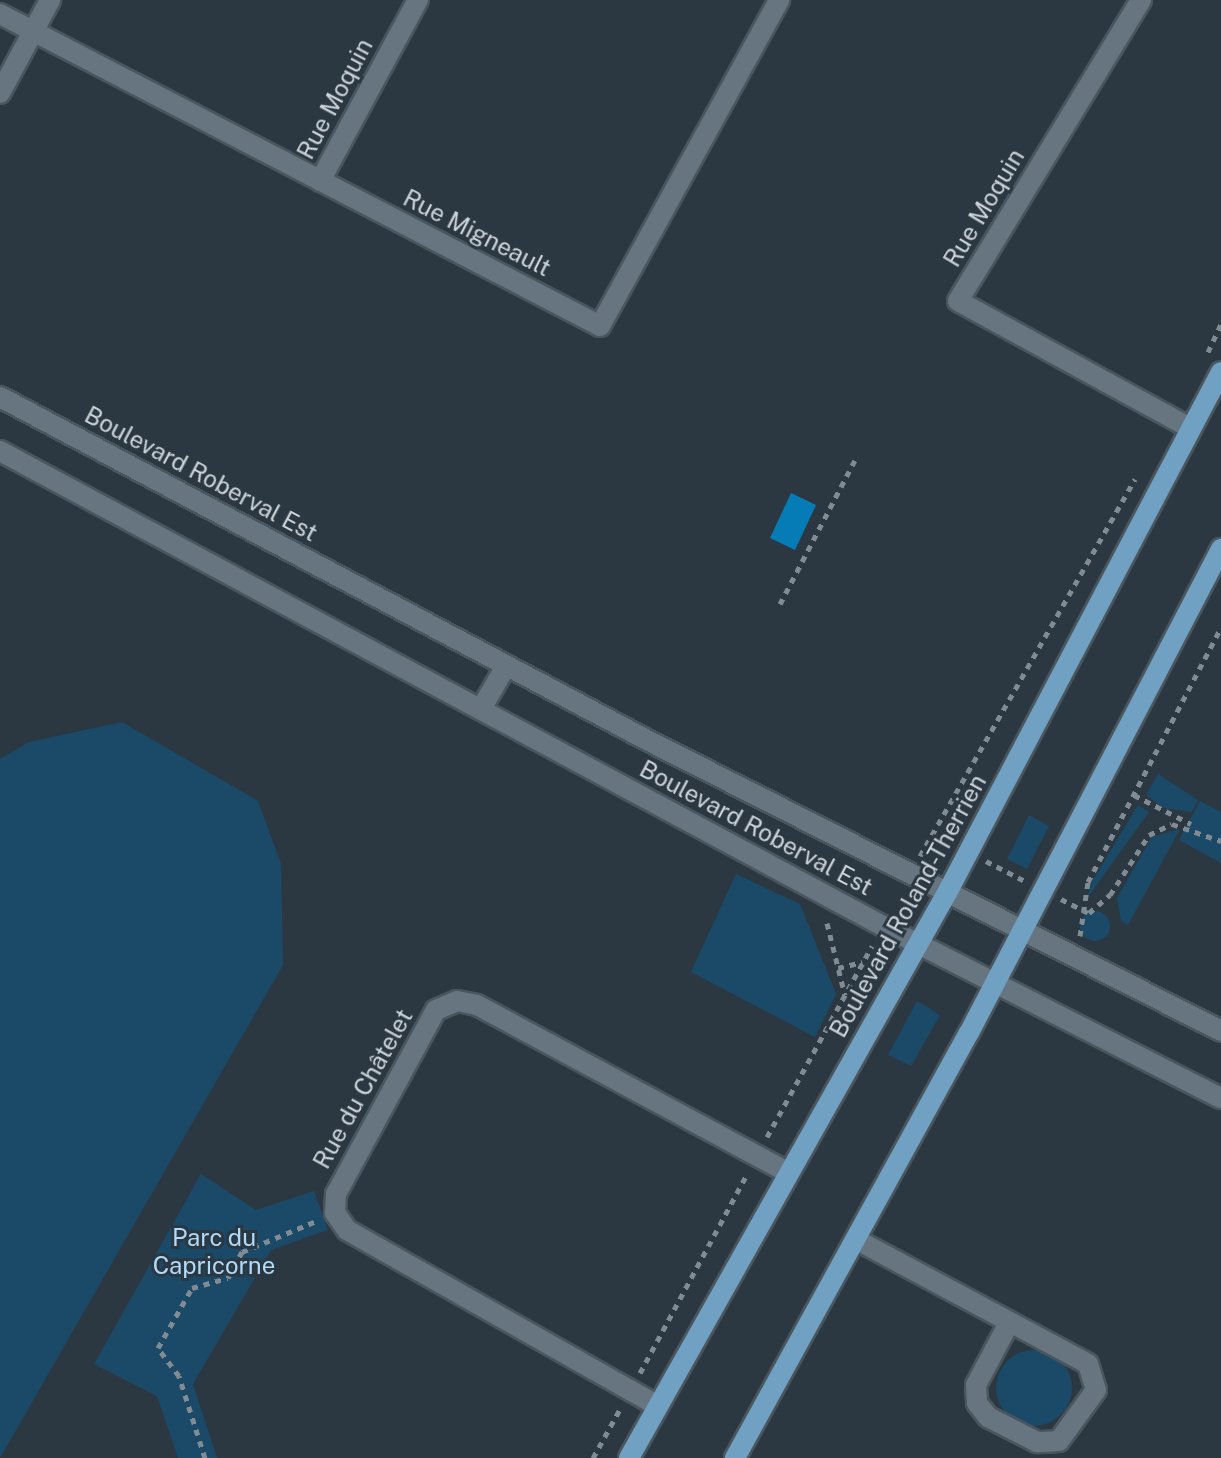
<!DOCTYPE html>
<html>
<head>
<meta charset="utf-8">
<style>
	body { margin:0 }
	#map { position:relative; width:1221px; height:1458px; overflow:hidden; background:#2b3842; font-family:"Public Sans",sans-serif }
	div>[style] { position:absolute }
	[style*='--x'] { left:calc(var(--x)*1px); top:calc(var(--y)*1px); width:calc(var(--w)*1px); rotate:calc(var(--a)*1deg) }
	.green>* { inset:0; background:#1b4a68 }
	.round { border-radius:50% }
	.water>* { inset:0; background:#067cb6 }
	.path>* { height:5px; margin-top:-2.5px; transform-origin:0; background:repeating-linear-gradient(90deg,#818b93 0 6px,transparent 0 12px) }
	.roads { filter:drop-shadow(2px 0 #4a565e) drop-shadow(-2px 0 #4a565e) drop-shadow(0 2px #4a565e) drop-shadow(0 -2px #4a565e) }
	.minor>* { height:20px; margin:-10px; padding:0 10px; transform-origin:10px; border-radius:10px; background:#667580 }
	.major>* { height:20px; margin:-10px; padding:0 10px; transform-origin:10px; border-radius:10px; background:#70a0c2 }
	span { translate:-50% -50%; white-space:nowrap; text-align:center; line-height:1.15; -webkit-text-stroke:6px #2b3842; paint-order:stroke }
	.street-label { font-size:24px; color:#ccd4da }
	.park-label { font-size:24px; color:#afdaf9 }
</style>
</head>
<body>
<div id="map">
	<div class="green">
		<div style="clip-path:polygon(122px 722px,258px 801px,281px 864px,283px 965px,0 1458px,0 759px,29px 742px)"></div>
		<div style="clip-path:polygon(1158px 774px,1198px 800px,1192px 812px,1164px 808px,1146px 795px)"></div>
		<div style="clip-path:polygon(1200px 801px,1221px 812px,1221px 863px,1179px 840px)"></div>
		<div style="clip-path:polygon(1138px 805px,1149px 812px,1088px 897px,1090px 885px)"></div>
		<div style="clip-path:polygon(1029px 815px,1049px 826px,1027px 869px,1007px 859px)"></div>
		<div style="clip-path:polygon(1180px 829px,1128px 925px,1121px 921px,1117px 898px,1152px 837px)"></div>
		<div style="clip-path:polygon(736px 874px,800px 904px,836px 994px,815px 1037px,691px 972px)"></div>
		<div class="round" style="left:1080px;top:911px;width:30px;height:30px"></div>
		<div style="clip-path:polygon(917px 1001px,940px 1015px,911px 1066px,888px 1055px)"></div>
		<div style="clip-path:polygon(201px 1174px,256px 1210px,314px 1191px,328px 1230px,271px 1250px,193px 1384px,217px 1458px,178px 1458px,157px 1396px,94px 1364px)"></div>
		<div class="round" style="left:996px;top:1350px;width:76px;height:76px"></div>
	</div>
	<div class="water">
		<div style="clip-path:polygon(791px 493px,816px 505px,795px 550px,770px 538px)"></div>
	</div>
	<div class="path">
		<div style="--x:1208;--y:352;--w:31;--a:-65"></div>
		<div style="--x:780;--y:604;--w:162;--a:-62.5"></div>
		<div style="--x:1134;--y:795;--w:64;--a:27"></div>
		<div style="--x:920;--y:856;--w:434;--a:-60.3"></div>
		<div style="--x:986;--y:861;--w:42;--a:27.2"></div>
		<div style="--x:1061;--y:899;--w:30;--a:27"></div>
		<div style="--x:1089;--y:913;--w:28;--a:-41"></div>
		<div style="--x:1110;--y:895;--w:72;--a:-57"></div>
		<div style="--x:1149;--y:835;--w:25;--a:-26"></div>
		<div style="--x:1172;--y:824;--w:52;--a:19.1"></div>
		<div style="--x:827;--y:923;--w:74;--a:76"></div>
		<div style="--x:1080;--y:936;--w:55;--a:-81.6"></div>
		<div style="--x:1088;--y:882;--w:287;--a:-62.4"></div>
		<div style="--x:838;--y:968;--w:25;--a:-14"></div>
		<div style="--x:767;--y:1137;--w:218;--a:-61.2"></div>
		<div style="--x:640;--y:1373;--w:226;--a:-61.7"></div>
		<div style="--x:205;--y:1458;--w:86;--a:-107.6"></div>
		<div style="--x:179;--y:1376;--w:35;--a:-127"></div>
		<div style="--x:158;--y:1348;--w:69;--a:-60.5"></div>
		<div style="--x:192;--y:1288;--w:37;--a:-16"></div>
		<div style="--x:228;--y:1278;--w:30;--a:-62"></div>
		<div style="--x:242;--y:1252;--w:80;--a:-22.7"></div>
		<div style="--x:593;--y:1458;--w:56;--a:-61.1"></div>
	</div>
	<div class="roads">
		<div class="minor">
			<div style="--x:1141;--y:0;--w:352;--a:121.3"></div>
			<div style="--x:958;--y:301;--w:262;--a:28.7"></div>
			<div style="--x:0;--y:14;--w:676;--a:27.47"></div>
			<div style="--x:600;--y:326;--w:372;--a:-61.2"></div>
			<div style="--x:0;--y:93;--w:106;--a:-61.7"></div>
			<div style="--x:320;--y:181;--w:206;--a:-61.6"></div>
			<div style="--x:0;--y:397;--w:732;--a:27.93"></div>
			<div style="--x:647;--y:740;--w:644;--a:26.88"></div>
			<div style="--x:0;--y:451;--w:1003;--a:28.28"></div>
			<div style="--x:883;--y:926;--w:379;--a:27"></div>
			<div style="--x:481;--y:709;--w:50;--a:-59.8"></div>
			<div style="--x:857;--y:1240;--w:262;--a:28.2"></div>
			<div style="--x:1088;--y:1364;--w:27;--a:73"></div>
			<div style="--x:1096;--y:1390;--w:63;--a:126"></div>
			<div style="--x:1059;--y:1441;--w:22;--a:177"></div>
			<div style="--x:1037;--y:1442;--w:55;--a:-153"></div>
			<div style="--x:988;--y:1417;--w:18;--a:-128"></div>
			<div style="--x:977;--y:1403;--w:18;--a:-93"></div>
			<div style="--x:976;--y:1385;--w:70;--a:-62"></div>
			<div style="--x:658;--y:1406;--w:357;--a:-150.5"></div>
			<div style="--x:347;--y:1230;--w:21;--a:-125"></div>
			<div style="--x:335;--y:1213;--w:19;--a:-87"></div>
			<div style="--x:336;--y:1194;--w:209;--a:-61.5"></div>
			<div style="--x:436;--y:1010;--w:23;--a:-23"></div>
			<div style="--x:457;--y:1001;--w:20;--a:11"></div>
			<div style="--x:477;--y:1005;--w:354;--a:28.3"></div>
		</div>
		<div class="major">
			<div style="--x:629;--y:1458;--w:651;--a:-60.64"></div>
			<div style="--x:948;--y:891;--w:586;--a:-62.26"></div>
			<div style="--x:735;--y:1458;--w:485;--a:-61.2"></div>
			<div style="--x:969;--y:1033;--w:546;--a:-62.5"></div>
		</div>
	</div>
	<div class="street-label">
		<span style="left:335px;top:99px;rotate:-62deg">Rue Moquin</span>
		<span style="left:984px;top:208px;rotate:-59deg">Rue Moquin</span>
		<span style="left:477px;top:233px;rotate:27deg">Rue Migneault</span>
		<span style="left:201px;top:474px;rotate:28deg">Boulevard Roberval Est</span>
		<span style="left:756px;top:828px;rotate:28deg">Boulevard Roberval Est</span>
		<span style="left:908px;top:906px;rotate:-61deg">Boulevard Roland-Therrien</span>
		<span style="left:363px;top:1089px;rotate:-61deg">Rue du Châtelet</span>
	</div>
	<div class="park-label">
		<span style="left:214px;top:1252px">Parc du<br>Capricorne</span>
	</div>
</div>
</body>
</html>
